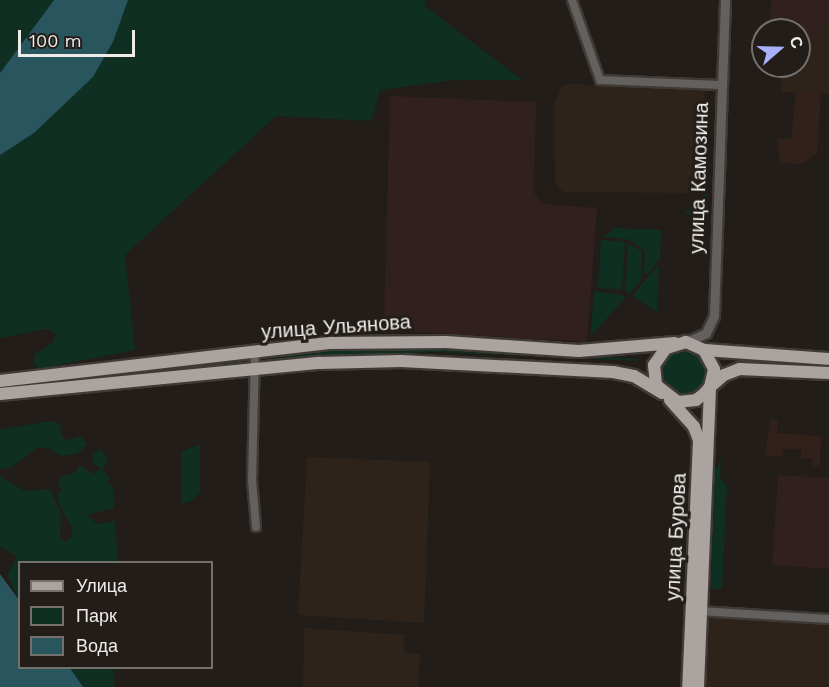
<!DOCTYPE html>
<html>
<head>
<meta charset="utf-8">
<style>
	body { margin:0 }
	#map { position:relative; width:829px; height:687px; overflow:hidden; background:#221d18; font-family:"Work Sans",sans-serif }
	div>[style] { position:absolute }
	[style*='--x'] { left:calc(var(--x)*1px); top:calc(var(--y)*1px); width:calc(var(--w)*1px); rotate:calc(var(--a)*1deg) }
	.commercial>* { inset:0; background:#321f1f }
	.industrial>* { inset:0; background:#32201a }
	.built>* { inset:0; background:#2e231b }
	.green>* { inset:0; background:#0e2f22 }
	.round { border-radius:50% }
	.water>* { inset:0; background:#29555f }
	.roads { filter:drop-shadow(2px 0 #3f3a35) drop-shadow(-2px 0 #3f3a35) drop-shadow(0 2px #3f3a35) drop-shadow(0 -2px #3f3a35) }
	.minor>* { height:8px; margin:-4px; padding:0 4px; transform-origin:4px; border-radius:4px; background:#63605e }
	.tertiary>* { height:9px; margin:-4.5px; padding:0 4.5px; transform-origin:4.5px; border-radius:4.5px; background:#63605e }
	.primary>* { height:12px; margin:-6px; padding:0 6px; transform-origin:6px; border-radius:6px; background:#aaa39f }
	span { translate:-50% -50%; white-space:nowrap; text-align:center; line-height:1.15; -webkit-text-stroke:6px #221d18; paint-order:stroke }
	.street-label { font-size:20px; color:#efebe8 }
	.legend { position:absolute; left:18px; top:561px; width:195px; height:108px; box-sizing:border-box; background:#221d18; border:2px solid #746f6b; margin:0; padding:8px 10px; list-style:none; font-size:18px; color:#efebe8 }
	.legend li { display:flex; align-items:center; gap:12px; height:30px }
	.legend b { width:30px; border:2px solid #746f6b }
	.north { position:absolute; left:751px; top:18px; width:60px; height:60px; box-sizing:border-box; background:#221d18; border:2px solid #746f6b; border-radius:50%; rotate:70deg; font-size:16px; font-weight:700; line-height:24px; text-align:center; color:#efebe8 }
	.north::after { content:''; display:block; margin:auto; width:21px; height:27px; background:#a9b0fc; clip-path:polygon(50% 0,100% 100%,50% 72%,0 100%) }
	.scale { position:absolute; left:18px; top:30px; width:117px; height:27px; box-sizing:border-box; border:3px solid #efebe8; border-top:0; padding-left:8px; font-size:18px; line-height:21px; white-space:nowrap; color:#efebe8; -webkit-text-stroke:4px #221d18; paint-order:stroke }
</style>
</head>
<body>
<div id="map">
	<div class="commercial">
		<div style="clip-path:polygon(771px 0,829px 0,829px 23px,822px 23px,821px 36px,799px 35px,799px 30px,770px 30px)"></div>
		<div style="clip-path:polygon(390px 96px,536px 102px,534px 193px,543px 204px,597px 208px,587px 342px,415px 332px,392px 328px,393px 319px,384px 319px)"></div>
		<div style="clip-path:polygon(778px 475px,829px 478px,829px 569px,772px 565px)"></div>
	</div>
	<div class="industrial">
		<div style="clip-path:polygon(796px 92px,821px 93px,817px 154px,802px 164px,779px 163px,778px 139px,791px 139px)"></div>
		<div style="clip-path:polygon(770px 419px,778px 421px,777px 433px,821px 436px,820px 465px,812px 466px,812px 458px,801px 458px,801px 449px,783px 449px,782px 457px,765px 455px)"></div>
	</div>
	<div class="built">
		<div style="clip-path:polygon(822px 22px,829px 23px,829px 94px,781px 92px,782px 66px,799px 66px,799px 35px,821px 36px)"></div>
		<div style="clip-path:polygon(574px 84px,705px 91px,701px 193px,563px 192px,555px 183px,554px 104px,563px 85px)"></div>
		<div style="clip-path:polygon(307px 457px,430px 462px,424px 623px,298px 615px)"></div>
		<div style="clip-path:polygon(711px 617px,829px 625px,829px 687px,704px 687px,708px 620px)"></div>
		<div style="clip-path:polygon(304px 628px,405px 635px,404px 653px,420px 654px,418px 687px,303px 687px)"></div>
	</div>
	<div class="green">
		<div style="clip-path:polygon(0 0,54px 0,0 73px)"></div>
		<div style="clip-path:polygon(128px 0,425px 0,425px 6px,522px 80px,455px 80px,380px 90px,371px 121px,276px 116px,125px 255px,135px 350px,39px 369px,34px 363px,35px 354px,53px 343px,56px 334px,47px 329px,0 338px,0 155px,34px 133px,93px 77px,113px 42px)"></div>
		<div style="clip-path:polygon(708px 191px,705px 215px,684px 214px)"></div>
		<div style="clip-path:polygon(616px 228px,661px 230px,660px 259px,647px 275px,644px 273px,645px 250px,627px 239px,602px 237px)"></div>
		<div style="clip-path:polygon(601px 240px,625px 242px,622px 290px,598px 288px)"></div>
		<div style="clip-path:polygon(628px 244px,642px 251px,641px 281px,629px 294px,625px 291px)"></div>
		<div style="clip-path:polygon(659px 264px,657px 312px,632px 296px)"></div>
		<div style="clip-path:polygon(594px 291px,627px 296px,592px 335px,591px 333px)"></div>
		<div style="clip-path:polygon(437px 348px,637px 359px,638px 361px,437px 352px,265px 358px,342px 349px)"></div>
		<div class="round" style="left:660px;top:348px;width:48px;height:48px"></div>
		<div style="clip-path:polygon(245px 359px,244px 362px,60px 381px,61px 380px)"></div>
		<div style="clip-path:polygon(53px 421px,60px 425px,62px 437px,68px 440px,80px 436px,88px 445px,77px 454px,61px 456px,48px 448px,37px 448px,10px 468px,0 469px,0 429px)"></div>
		<div style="clip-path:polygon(200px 444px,200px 493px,189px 502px,181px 504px,181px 452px)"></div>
		<div style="clip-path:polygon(100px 449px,108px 459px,103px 470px,110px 478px,107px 483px,113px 486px,114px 508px,87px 515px,97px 524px,115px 521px,118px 562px,20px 562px,19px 600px,7px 575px,17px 556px,0 547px,0 476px,25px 491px,50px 489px,61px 515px,60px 537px,65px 542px,71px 538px,72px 528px,58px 502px,57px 492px,62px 491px,58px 484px,60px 477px,76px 472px,79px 465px,94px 474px,101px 468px,93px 464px,93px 454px)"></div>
		<div style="clip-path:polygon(721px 458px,720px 478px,727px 485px,722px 589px,711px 589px,714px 473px)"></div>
		<div style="clip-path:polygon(70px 668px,113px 668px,115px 687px,83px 687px)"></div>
	</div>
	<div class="water">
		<div style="clip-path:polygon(54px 0,128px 0,113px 42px,93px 77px,34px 133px,0 155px,0 73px)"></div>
		<div style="clip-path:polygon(0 574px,19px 600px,20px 668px,70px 668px,83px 687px,0 687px)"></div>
	</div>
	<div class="roads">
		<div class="minor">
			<div style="--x:572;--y:0;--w:85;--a:70.7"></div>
			<div style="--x:600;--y:80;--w:120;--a:2.4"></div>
			<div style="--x:255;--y:351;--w:129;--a:91.3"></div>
			<div style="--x:252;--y:480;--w:47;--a:85.1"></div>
			<div style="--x:699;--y:611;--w:130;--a:3.5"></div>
		</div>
		<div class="tertiary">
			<div style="--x:686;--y:342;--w:22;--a:-24"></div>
			<div style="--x:706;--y:333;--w:19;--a:-65"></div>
			<div style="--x:714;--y:316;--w:316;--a:-88"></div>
		</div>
		<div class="primary">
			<div style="--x:704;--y:350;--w:125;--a:4.1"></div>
			<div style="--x:0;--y:381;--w:329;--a:-6.6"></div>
			<div style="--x:327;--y:343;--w:119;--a:-0.5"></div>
			<div style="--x:446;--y:342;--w:133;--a:3.9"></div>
			<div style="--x:579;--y:351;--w:96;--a:-4.8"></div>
			<div style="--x:0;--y:394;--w:321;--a:-5.6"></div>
			<div style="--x:319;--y:363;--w:82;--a:-1.4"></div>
			<div style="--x:401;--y:361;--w:212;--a:3"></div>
			<div style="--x:613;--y:372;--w:21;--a:11"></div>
			<div style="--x:634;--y:376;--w:33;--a:31"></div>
			<div style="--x:670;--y:400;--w:36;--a:48"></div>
			<div style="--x:694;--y:427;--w:14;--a:69"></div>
			<div style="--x:699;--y:440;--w:247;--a:92.5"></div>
			<div style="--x:698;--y:687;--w:300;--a:-87.7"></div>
			<div style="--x:710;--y:387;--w:18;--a:-77"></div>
			<div style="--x:714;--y:369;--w:21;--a:-118"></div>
			<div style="--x:704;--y:350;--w:20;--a:-156"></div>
			<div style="--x:686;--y:342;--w:21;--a:163"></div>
			<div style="--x:666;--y:348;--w:21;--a:125"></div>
			<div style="--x:654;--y:365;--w:20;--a:84"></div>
			<div style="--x:656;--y:385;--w:28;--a:38"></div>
			<div style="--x:678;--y:402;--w:18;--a:-6"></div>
			<div style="--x:696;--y:400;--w:10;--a:-37"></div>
			<div style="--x:704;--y:394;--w:9;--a:-49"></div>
			<div style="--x:710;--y:387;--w:18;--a:-41"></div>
			<div style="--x:724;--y:375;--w:17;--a:-21"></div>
			<div style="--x:740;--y:369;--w:89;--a:2.6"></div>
		</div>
	</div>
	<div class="street-label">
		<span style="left:699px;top:178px;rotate:-88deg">улица Камозина</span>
		<span style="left:336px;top:327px;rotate:-4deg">улица Ульянова</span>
		<span style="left:676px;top:537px;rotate:-87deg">улица Бурова</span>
	</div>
	<ul class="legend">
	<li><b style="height:8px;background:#aaa39f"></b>Улица</li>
	<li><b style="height:16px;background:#0e2f22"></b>Парк</li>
	<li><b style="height:16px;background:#29555f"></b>Вода</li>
	</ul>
	<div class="north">С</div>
	<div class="scale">100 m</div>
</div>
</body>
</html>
